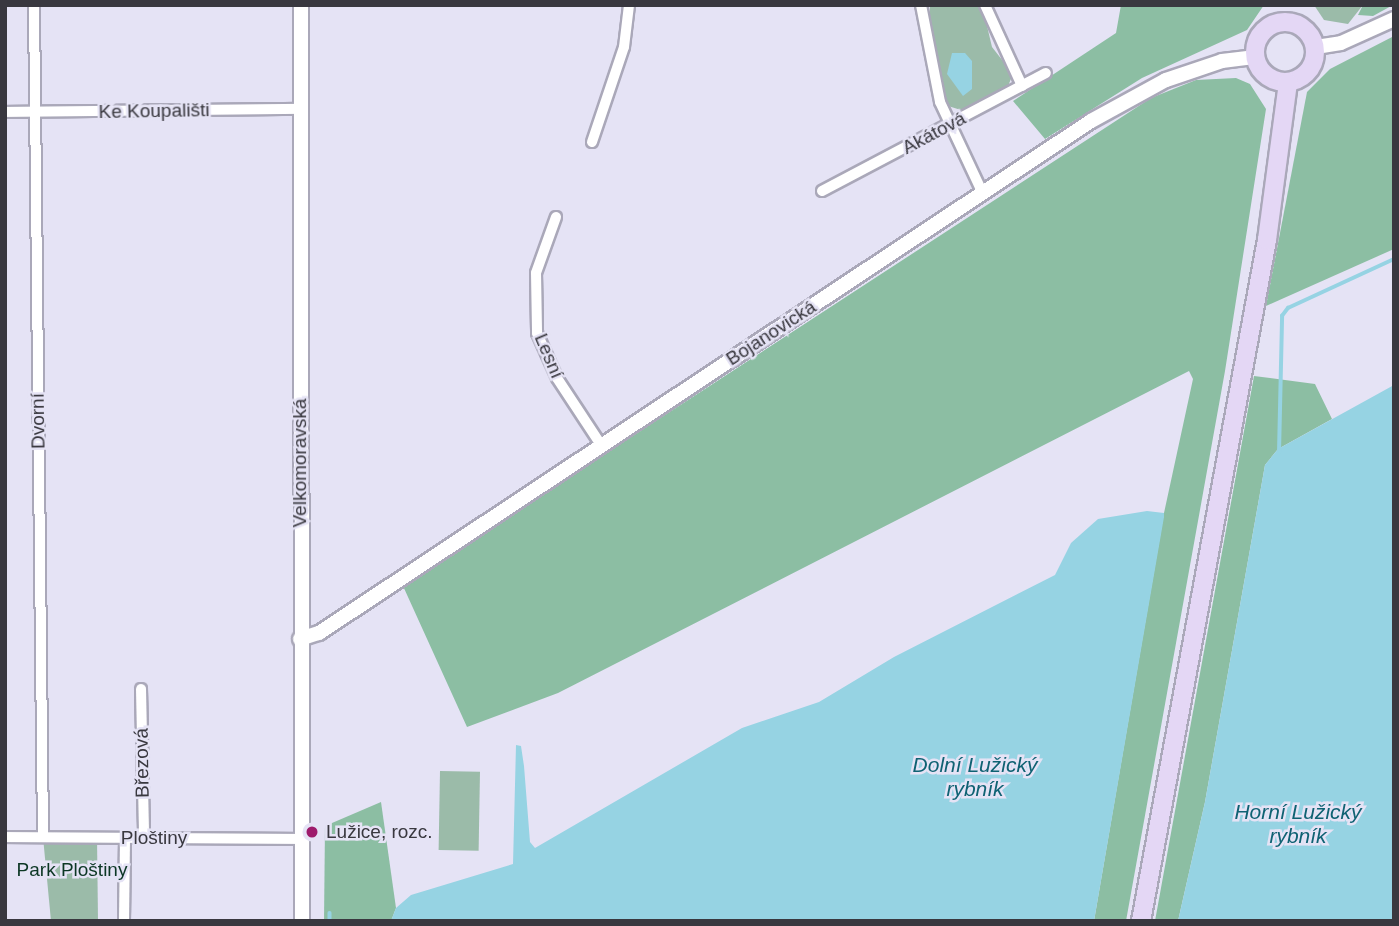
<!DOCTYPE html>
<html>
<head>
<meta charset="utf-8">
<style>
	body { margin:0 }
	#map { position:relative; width:1399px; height:926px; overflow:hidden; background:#e5e3f5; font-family:Arial,sans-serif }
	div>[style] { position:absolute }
	.green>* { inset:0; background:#9bbba9; transform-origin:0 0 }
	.forest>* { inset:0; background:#8cbea3 }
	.water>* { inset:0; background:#96d3e3 }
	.stream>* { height:3.5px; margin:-1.75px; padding:0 1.75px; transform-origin:1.75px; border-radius:1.75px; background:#96d3e3 }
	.roads { filter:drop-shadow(2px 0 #aaa8b9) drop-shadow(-2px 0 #aaa8b9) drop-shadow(0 2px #aaa8b9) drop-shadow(0 -2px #aaa8b9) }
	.minor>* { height:10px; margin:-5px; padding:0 5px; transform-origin:5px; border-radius:5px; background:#fff }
	.tertiary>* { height:14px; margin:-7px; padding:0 7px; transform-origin:7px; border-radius:7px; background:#fff }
	.primary>* { height:18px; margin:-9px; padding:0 9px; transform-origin:9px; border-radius:9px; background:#e4d7f5 }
	.primary>.ring { margin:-9px; padding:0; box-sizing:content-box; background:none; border:18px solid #e4d7f5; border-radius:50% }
	.dots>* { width:19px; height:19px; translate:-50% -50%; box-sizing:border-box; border:4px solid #e5e3f5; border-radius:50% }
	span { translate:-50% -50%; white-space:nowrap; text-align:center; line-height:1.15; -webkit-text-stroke:5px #e5e3f5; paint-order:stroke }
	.street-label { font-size:19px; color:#39383f }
	.poi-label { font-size:19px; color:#39383f }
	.left { translate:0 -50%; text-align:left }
	.park-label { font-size:19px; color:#0c3724 }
	.water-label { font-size:21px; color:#0f6273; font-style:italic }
	.frame { position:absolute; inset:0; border:7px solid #39383f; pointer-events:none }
</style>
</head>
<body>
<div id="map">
	<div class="green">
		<i style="clip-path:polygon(930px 5px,982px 5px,992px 47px,1013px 74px,1008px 86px,964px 111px,945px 105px,929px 25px)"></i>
		<i style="clip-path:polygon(1314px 5px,1363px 5px,1348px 24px,1324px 20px)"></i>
		<i style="left:440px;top:771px;width:40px;height:79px;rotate:1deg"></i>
		<i style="clip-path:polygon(43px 837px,97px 837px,98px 921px,51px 921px)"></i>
	</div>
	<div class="forest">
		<i style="clip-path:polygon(1121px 5px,1264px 5px,1247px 30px,1142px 78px,1045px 139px,1013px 101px,1116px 33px)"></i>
		<i style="clip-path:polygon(1363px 5px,1393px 5px,1373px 16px,1358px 15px)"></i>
		<i style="clip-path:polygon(1394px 36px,1394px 249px,1266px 306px,1307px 92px,1330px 69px)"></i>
		<i style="clip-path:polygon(1236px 78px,1250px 84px,1266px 109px,1225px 371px,1126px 921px,1094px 921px,1164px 513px,1193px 379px,1189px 371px,558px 693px,467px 727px,403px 586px,1151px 98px,1196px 80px)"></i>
		<i style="clip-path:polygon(1254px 376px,1315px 384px,1332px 419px,1278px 449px,1265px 465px,1205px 802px,1178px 921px,1155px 921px)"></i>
		<i style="clip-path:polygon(381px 802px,396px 908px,391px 921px,324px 921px,325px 826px)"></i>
	</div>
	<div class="water">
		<i style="clip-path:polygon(952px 53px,965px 53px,972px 61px,972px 89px,963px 96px,947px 74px)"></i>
		<i style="clip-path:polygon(1394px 385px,1394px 921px,1178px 921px,1205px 802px,1265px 465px,1278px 449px)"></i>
		<i style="clip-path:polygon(1147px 511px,1164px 513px,1164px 517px,1094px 921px,391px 921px,396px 908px,411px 895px,513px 864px,516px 745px,521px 746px,524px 766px,530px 842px,535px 848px,742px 728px,819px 702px,894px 657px,1055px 575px,1071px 543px,1098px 519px)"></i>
	</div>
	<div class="stream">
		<i style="left:1279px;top:453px;width:137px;rotate:-88.7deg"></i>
		<i style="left:1282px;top:316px;width:10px;rotate:-53deg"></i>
		<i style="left:1288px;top:308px;width:117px;rotate:-24.8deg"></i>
		<i style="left:330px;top:913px;width:8px;rotate:90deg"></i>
	</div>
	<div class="roads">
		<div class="minor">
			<i style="left:34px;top:5px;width:832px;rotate:89.38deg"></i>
			<i style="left:921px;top:5px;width:99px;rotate:78.9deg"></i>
			<i style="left:940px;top:102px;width:102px;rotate:64.9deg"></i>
			<i style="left:985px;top:5px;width:89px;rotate:65.4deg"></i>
			<i style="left:5px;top:112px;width:297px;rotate:-0.6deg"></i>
			<i style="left:592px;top:142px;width:100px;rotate:-71.4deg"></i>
			<i style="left:624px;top:47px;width:42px;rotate:-83.2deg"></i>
			<i style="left:822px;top:191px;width:253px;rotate:-27.8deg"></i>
			<i style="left:556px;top:217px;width:59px;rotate:109.7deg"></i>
			<i style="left:536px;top:273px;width:60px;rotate:89deg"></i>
			<i style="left:537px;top:333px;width:49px;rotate:66deg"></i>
			<i style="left:557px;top:378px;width:80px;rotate:56.7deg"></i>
			<i style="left:141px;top:689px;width:149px;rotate:88.8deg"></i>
			<i style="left:5px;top:837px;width:297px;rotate:0.4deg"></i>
			<i style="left:124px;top:921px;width:84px;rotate:-89.3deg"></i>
		</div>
		<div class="tertiary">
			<i style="left:301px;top:5px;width:916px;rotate:89.94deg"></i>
			<i style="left:1316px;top:47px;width:25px;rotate:-9deg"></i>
			<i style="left:1341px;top:43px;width:58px;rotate:-24.4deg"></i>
			<i style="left:300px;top:639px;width:20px;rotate:-18deg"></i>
			<i style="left:319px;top:633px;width:926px;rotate:-33.55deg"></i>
			<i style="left:1091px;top:121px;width:85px;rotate:-28.7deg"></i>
			<i style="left:1166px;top:80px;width:59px;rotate:-18.7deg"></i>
			<i style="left:1222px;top:61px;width:34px;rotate:-7deg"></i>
		</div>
		<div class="primary">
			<i class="ring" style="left:1255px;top:22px;width:42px;height:42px"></i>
			<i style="left:1141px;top:921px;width:693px;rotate:-79.52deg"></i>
			<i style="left:1267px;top:240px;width:159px;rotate:-82.4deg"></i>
		</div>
	</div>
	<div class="dots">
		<i style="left:312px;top:832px;background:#9e1b6c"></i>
	</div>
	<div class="street-label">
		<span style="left:154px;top:111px;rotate:-1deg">Ke Koupališti</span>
		<span style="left:934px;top:133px;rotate:-28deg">Akátová</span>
		<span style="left:771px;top:333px;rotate:-33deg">Bojanovická</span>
		<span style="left:549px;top:356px;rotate:67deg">Lesní</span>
		<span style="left:38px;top:421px;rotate:-91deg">Dvorní</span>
		<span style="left:300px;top:463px;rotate:-90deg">Velkomoravská</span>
		<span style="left:142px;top:763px;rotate:-91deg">Březová</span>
		<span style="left:154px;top:838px">Ploštiny</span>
	</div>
	<div class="poi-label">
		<span class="left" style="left:326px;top:832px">Lužice, rozc.</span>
	</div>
	<div class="park-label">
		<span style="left:72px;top:870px">Park Ploštiny</span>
	</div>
	<div class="water-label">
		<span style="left:975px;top:777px">Dolní Lužický<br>rybník</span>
		<span style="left:1298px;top:824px">Horní Lužický<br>rybník</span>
	</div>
	<div class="frame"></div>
</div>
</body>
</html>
